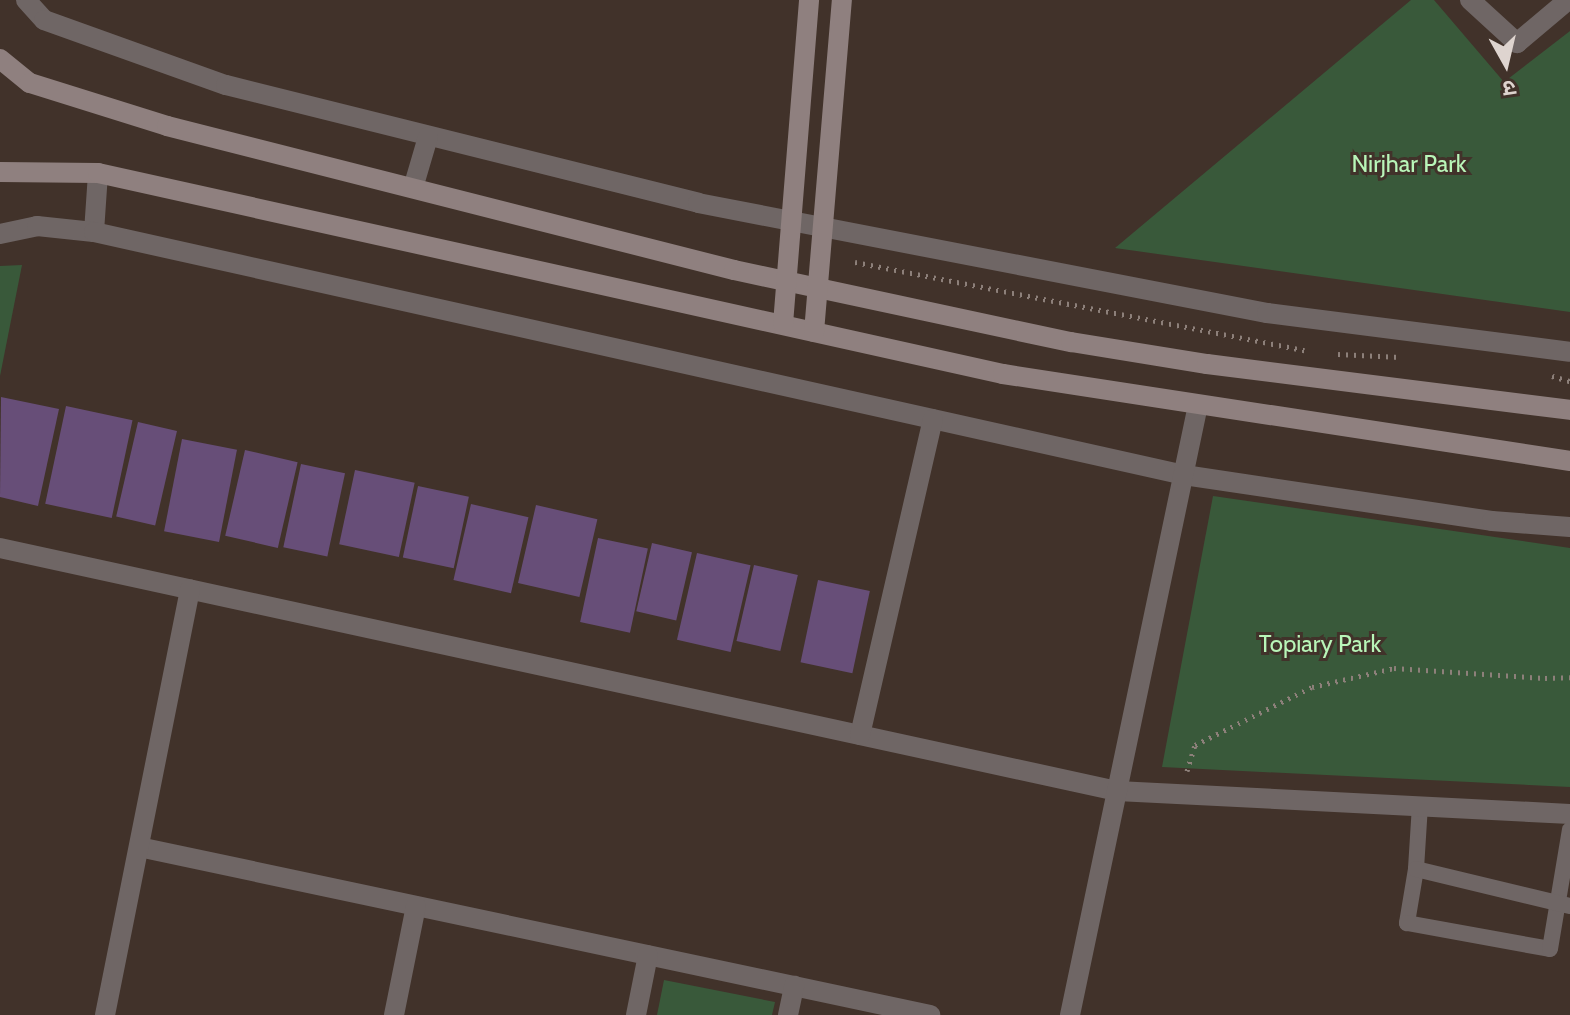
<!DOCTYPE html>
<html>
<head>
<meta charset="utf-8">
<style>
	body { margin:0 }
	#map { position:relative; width:1570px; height:1015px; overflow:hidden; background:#41322a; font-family:Cabin,"Noto Sans Devanagari",sans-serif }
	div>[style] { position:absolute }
	.green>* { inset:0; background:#39593a }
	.building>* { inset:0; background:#674e78; transform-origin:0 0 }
	.path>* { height:5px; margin-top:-2.5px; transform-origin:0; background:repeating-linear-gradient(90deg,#8d807a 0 2px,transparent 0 8px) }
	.lane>* { height:16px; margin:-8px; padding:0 8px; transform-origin:8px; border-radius:8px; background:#6f6665 }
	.street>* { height:20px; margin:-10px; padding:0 10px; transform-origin:10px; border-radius:10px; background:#6f6665 }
	.secondary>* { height:20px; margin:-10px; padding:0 10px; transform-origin:10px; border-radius:10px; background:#8f807f }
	span { translate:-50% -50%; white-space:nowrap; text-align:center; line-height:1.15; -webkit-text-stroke:6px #41322a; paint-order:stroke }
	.park-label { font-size:24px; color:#b8f5b8 }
	.north { position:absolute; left:1466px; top:24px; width:80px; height:80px; -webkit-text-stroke:6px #41322a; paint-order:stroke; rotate:172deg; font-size:22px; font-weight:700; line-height:32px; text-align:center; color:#ded4cf }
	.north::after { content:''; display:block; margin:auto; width:28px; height:36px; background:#ded4cf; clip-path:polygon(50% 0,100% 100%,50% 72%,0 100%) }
</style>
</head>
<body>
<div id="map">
	<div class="green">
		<i style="clip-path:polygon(1411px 0,1434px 0,1504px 82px,1570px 31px,1570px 312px,1115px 248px)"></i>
		<i style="clip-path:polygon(22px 265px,0 376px,0 266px)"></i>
		<i style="clip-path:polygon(1213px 496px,1570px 548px,1570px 787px,1162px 767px)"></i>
		<i style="clip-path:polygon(664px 980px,775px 1002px,772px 1015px,657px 1015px)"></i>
	</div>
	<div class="building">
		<i style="clip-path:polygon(1px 397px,59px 409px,38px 506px,0 497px)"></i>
		<i style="left:66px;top:406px;width:68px;height:100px;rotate:12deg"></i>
		<i style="left:138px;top:422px;width:40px;height:97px;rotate:13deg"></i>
		<i style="left:182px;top:439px;width:56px;height:94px;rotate:11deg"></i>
		<i style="left:245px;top:450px;width:54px;height:88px;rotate:13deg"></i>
		<i style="left:301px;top:464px;width:45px;height:85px;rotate:12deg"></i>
		<i style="left:355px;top:470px;width:61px;height:76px;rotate:12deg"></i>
		<i style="left:418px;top:486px;width:52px;height:73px;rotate:12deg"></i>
		<i style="left:471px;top:504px;width:59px;height:78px;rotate:13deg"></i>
		<i style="left:536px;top:505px;width:63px;height:80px;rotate:13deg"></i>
		<i style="left:598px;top:538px;width:51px;height:86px;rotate:12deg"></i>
		<i style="left:652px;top:543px;width:41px;height:70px;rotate:13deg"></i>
		<i style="left:697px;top:553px;width:55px;height:89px;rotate:13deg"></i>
		<i style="left:754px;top:565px;width:45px;height:78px;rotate:13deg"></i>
		<i style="left:818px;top:580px;width:53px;height:84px;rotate:12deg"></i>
	</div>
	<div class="path">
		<i style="left:855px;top:262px;width:458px;rotate:11.1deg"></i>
		<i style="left:1338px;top:354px;width:62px;rotate:2.8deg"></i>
		<i style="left:1552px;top:376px;width:19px;rotate:16deg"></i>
		<i style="left:1187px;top:771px;width:27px;rotate:-73deg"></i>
		<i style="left:1195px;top:745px;width:131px;rotate:-26.4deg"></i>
		<i style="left:1312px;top:687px;width:84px;rotate:-13deg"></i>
		<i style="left:1394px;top:668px;width:151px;rotate:3.8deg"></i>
		<i style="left:1545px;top:678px;width:25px;rotate:-2deg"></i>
	</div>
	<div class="lane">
		<i style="left:1420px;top:805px;width:64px;rotate:93.6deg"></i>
		<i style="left:1416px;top:869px;width:55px;rotate:99.5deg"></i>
		<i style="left:1407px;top:923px;width:145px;rotate:10.3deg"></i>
		<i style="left:1550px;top:949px;width:121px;rotate:-80.5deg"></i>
		<i style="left:1416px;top:869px;width:158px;rotate:13.5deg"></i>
	</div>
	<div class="street">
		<i style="left:26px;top:0;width:27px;rotate:48deg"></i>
		<i style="left:44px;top:20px;width:193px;rotate:19.7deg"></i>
		<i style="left:226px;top:85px;width:487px;rotate:14deg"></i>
		<i style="left:698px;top:203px;width:580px;rotate:10.94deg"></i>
		<i style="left:1267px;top:313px;width:305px;rotate:7.3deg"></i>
		<i style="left:1470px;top:0;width:64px;rotate:42.5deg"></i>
		<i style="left:1517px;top:43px;width:67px;rotate:-40.1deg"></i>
		<i style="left:413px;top:188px;width:53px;rotate:-73.6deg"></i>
		<i style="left:94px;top:232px;width:59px;rotate:-86.1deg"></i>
		<i style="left:0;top:234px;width:38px;rotate:-12deg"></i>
		<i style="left:37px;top:226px;width:57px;rotate:6deg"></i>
		<i style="left:94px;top:232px;width:1117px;rotate:12.57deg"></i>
		<i style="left:1184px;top:475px;width:311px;rotate:8.5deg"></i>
		<i style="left:1492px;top:521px;width:78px;rotate:4.4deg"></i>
		<i style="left:0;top:548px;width:1143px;rotate:12.27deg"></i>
		<i style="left:1117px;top:791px;width:454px;rotate:2.9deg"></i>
		<i style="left:860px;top:735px;width:324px;rotate:-77deg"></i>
		<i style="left:139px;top:847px;width:809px;rotate:11.99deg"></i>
		<i style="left:105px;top:1015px;width:434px;rotate:-78.7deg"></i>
		<i style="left:394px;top:1015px;width:111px;rotate:-78.6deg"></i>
		<i style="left:636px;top:1015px;width:61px;rotate:-78.7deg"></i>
		<i style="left:788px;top:1015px;width:30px;rotate:-78deg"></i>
		<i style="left:1070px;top:1015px;width:623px;rotate:-78.15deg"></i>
	</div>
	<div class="secondary">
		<i style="left:0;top:59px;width:38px;rotate:39deg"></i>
		<i style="left:30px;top:83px;width:144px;rotate:17.4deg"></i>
		<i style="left:167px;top:126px;width:585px;rotate:14.25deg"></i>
		<i style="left:734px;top:270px;width:345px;rotate:12.1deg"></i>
		<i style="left:1071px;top:342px;width:138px;rotate:9.2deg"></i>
		<i style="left:1207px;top:364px;width:366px;rotate:7.2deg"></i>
		<i style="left:0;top:172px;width:98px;rotate:0.6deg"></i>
		<i style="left:98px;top:173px;width:927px;rotate:12.52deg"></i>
		<i style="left:1003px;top:374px;width:574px;rotate:8.72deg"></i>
		<i style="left:783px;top:324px;width:325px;rotate:-85.4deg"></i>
		<i style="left:814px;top:332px;width:333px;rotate:-85.2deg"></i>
	</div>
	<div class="park-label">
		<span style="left:1409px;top:164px">Nirjhar Park</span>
		<span style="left:1320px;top:644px">Topiary Park</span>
	</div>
	<div class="north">उ</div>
</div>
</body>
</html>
